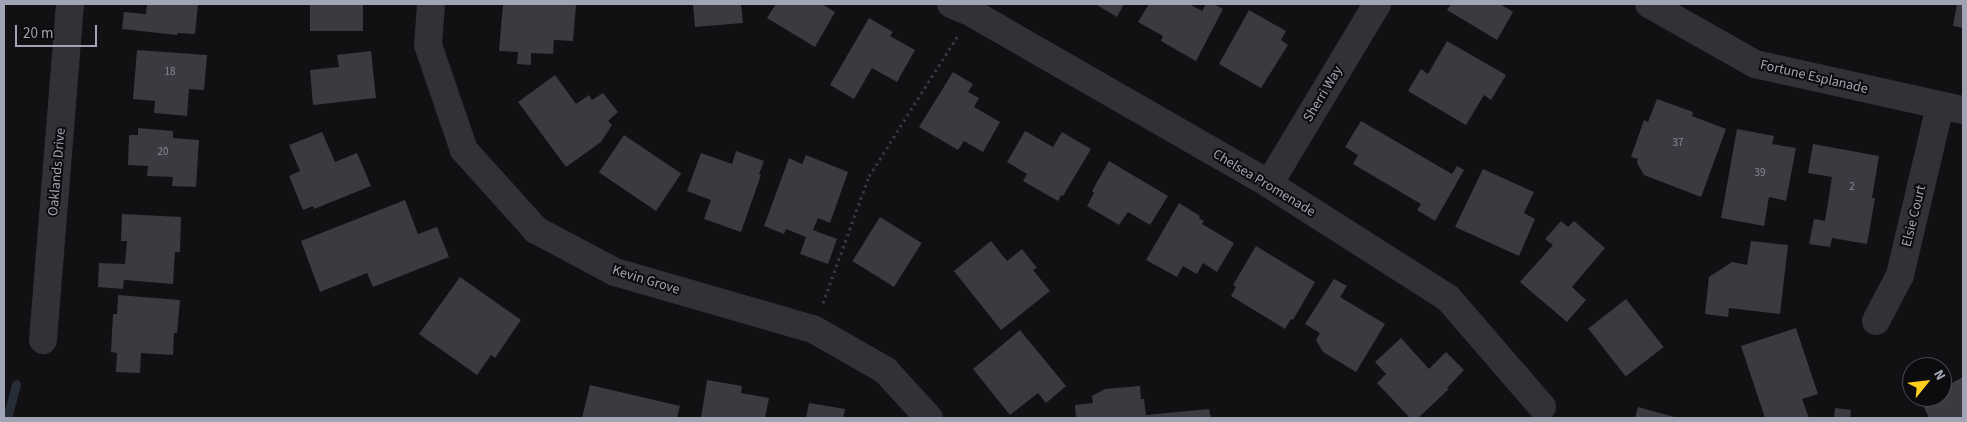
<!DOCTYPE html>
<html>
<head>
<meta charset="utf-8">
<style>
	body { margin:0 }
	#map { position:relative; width:1967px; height:422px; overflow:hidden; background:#111012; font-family:"Source Sans 3",sans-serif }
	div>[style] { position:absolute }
	.stream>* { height:9px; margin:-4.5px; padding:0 4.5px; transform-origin:4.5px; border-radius:4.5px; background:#262d36 }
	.building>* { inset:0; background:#3a3a40; transform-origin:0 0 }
	.path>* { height:3px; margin-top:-1.5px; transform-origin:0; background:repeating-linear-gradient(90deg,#37383e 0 2.5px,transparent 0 6.5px) }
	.minor>* { height:28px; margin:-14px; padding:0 14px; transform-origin:14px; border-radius:14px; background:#313137 }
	span { translate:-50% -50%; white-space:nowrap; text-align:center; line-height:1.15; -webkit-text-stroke:4px #0c0b0d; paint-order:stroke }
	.number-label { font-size:11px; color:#878a97 }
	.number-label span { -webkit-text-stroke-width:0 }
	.street-label { font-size:14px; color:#a1a4b4 }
	.frame { position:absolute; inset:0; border:5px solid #a1a4b4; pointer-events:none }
	.north { position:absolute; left:1902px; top:357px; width:50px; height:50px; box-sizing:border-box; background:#0c0b0d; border:1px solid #484850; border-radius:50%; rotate:61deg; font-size:14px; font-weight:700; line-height:20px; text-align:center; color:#a1a4b4 }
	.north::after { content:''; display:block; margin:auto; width:18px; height:22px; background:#fbcf20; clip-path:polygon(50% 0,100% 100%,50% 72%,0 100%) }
	.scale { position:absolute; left:15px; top:25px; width:82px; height:22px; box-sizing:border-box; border:2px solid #a1a4b4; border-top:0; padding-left:6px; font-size:15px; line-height:18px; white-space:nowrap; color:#a1a4b4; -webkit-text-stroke:4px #0c0b0d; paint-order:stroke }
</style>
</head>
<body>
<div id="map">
	<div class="stream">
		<i style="left:7px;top:418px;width:35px;rotate:-75deg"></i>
	</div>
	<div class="building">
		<i style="clip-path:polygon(147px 4px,198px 4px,195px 34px,178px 33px,177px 35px,122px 29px,124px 12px,146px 14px)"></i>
		<i style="left:310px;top:4px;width:53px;height:27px"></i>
		<i style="clip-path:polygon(503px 4px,576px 5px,573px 41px,554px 40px,553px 54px,531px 53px,531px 65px,517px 64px,518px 52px,499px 51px)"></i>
		<i style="clip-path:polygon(693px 4px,741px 4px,743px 23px,695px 27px)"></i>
		<i style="clip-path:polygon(776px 4px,822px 4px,835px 12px,815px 47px,767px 18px)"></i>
		<i style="clip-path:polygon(1095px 4px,1124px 4px,1117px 17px)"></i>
		<i style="clip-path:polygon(1149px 4px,1189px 4px,1202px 11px,1206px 4px,1214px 4px,1223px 9px,1196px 61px,1161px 41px,1163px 36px,1138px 22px)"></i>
		<i style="clip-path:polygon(1451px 4px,1500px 4px,1513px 12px,1497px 40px,1447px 10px)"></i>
		<i style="clip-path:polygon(1957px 4px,1963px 4px,1963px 28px,1953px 26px)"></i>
		<i style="clip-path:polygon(1249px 10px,1286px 31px,1281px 40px,1288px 45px,1261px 88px,1219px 64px)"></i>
		<i style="clip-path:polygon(869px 18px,893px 32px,890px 36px,915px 50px,897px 82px,872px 68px,854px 99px,830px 85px)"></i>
		<i style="clip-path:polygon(1447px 41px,1506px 75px,1491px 100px,1484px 95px,1466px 125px,1408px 91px,1421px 69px,1428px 74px)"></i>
		<i style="clip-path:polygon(137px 50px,207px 55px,204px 90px,189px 89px,187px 116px,154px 113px,155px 101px,133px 99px)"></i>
		<i style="clip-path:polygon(371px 51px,376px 98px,313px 105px,310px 70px,339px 67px,337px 55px)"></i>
		<i style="clip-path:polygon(953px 72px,973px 84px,968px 92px,979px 98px,974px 107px,1000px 122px,983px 152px,964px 141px,958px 150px,919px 127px)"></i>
		<i style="clip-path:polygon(555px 75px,576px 104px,589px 95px,592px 100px,603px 93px,618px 112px,608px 121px,612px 125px,601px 142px,566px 167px,518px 102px)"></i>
		<i style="clip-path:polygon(1657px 99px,1693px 112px,1692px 116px,1726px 129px,1701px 197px,1644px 175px,1637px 163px,1638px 159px,1631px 157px,1644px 120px,1648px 122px)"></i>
		<i style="clip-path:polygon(1361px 121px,1452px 174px,1457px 166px,1464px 170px,1435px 221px,1417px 210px,1421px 204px,1353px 164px,1358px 155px,1345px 147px)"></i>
		<i style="clip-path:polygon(138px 128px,173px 131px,173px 138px,199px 140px,196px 187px,172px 186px,173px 177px,147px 176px,148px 166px,128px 165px,129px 135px,138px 135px)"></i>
		<i style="clip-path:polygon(1737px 129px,1774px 136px,1772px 144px,1796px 148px,1786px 201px,1769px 197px,1764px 226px,1721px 218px)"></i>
		<i style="clip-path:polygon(1025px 131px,1053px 147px,1062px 132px,1091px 149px,1063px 196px,1061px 195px,1058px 201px,1023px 181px,1027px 174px,1007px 162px)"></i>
		<i style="clip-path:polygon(322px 132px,335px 162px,357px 153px,371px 186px,314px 209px,313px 206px,303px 210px,289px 176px,300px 171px,289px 145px)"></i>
		<i style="left:624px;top:135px;width:69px;height:45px;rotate:34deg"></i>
		<i style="clip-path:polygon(1813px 144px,1879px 156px,1872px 198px,1875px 198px,1867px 244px,1832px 238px,1830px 247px,1809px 244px,1814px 219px,1825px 221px,1832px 177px,1808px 173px)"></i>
		<i style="clip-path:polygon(736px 151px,764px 161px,759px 174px,761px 175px,741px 232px,704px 219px,711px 200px,687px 191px,701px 153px,732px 164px)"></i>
		<i style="clip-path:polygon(806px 155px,848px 172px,830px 223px,818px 218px,813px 230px,837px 239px,828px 264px,800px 254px,806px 237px,786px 229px,784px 234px,764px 226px,789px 158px,802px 164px)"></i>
		<i style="clip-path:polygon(1109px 161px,1168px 196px,1150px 225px,1128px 212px,1119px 225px,1087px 206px,1094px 193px,1092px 191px)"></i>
		<i style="clip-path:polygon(1483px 169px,1534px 192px,1524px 213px,1535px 219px,1519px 256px,1455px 227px)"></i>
		<i style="clip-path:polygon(405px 200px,418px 234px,437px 227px,449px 257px,373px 287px,367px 273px,320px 292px,301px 241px)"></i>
		<i style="clip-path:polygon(1179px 203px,1200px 216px,1199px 218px,1204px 221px,1202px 224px,1234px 243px,1217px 272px,1203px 263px,1197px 274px,1183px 266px,1177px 277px,1146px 260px)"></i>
		<i style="clip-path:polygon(122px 214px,181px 217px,180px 252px,175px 252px,173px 284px,124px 280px,123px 289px,98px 287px,99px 263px,125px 264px,127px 241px,121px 241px)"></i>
		<i style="left:880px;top:217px;width:49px;height:52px;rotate:32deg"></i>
		<i style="clip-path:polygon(1561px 221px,1568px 227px,1574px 221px,1605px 248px,1572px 287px,1586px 300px,1567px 322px,1520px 282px,1553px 245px,1545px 239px)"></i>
		<i style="clip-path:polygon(991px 241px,1007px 261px,1022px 249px,1037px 268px,1033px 270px,1050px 291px,1001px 330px,954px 271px)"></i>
		<i style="clip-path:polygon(1751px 241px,1788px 245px,1780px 314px,1729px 308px,1728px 317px,1705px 314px,1709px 277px,1732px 262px,1747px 265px)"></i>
		<i style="clip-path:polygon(1256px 246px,1315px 282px,1293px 320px,1291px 319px,1285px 329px,1231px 296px,1236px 287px,1233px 285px)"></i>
		<i style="clip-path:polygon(460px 277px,521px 320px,495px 358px,491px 355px,477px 375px,419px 334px)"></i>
		<i style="clip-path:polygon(1334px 279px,1347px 286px,1340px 297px,1385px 324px,1356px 372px,1323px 352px,1316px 340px,1320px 333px,1305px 324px)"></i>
		<i style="clip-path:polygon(118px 295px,180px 300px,177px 333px,174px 333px,173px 355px,141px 353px,140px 373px,116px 372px,117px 353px,111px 352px,113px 314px,117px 314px)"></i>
		<i style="left:1626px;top:299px;width:61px;height:48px;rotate:52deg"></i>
		<i style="clip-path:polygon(1796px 328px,1818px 394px,1802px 399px,1809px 418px,1765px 418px,1741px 346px)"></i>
		<i style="clip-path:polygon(1020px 330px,1066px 386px,1046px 403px,1038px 393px,1010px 415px,973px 369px)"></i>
		<i style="clip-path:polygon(1401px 338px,1429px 369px,1446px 352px,1464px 370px,1447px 388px,1449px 389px,1418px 418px,1410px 418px,1377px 383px,1386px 374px,1375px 362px)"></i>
		<i style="clip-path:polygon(1963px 377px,1963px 418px,1929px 418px,1919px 397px,1942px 397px,1942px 388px)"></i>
		<i style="clip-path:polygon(707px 380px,742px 386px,741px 393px,769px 398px,765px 418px,701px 418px)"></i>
		<i style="clip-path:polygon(590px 385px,680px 406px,677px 418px,582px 418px)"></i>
		<i style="clip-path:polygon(1140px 386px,1141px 399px,1144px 399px,1146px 415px,1209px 409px,1211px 418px,1076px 418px,1075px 405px,1093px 403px,1092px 396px,1105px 389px)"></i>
		<i style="clip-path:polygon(809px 403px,845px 409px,843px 418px,806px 418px)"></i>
		<i style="clip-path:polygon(1638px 407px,1678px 418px,1635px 418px)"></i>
		<i style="clip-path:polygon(1835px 408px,1851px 410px,1850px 418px,1834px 418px)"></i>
	</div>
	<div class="path">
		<i style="left:823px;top:303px;width:135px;rotate:-70.1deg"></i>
		<i style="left:869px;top:176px;width:167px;rotate:-57.7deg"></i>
	</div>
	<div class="minor">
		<i style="left:431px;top:4px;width:41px;rotate:94.2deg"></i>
		<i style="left:428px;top:45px;width:111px;rotate:71.1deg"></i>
		<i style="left:464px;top:150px;width:108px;rotate:48deg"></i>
		<i style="left:536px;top:230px;width:89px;rotate:28deg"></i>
		<i style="left:615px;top:272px;width:206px;rotate:16.1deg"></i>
		<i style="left:813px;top:329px;width:83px;rotate:29.7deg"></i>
		<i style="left:885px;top:370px;width:65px;rotate:47.5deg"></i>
		<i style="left:951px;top:4px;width:23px;rotate:23deg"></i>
		<i style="left:972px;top:13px;width:343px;rotate:29.9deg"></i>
		<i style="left:1269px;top:184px;width:212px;rotate:32.5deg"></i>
		<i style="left:1448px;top:298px;width:144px;rotate:49.2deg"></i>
		<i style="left:1649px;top:4px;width:122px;rotate:29.5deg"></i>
		<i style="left:1755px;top:64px;width:213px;rotate:12.5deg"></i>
		<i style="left:1269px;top:184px;width:210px;rotate:-59deg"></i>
		<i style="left:1876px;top:321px;width:52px;rotate:-62.4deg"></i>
		<i style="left:1900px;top:275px;width:174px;rotate:-76.7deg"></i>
		<i style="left:43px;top:340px;width:337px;rotate:-85.4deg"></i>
	</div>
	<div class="number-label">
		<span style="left:170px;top:72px">18</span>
		<span style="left:1678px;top:143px">37</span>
		<span style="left:163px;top:152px">20</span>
		<span style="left:1760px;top:173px">39</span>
		<span style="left:1852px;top:187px">2</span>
	</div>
	<div class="street-label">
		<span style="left:1814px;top:77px;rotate:13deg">Fortune Esplanade</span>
		<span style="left:1323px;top:94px;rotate:-59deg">Sherri Way</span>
		<span style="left:57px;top:172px;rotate:-85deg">Oaklands Drive</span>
		<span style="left:1264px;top:183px;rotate:31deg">Chelsea Promenade</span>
		<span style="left:1914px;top:216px;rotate:-76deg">Elsie Court</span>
		<span style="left:646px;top:280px;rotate:17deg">Kevin Grove</span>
	</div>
	<div class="frame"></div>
	<div class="north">N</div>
	<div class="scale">20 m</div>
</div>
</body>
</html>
